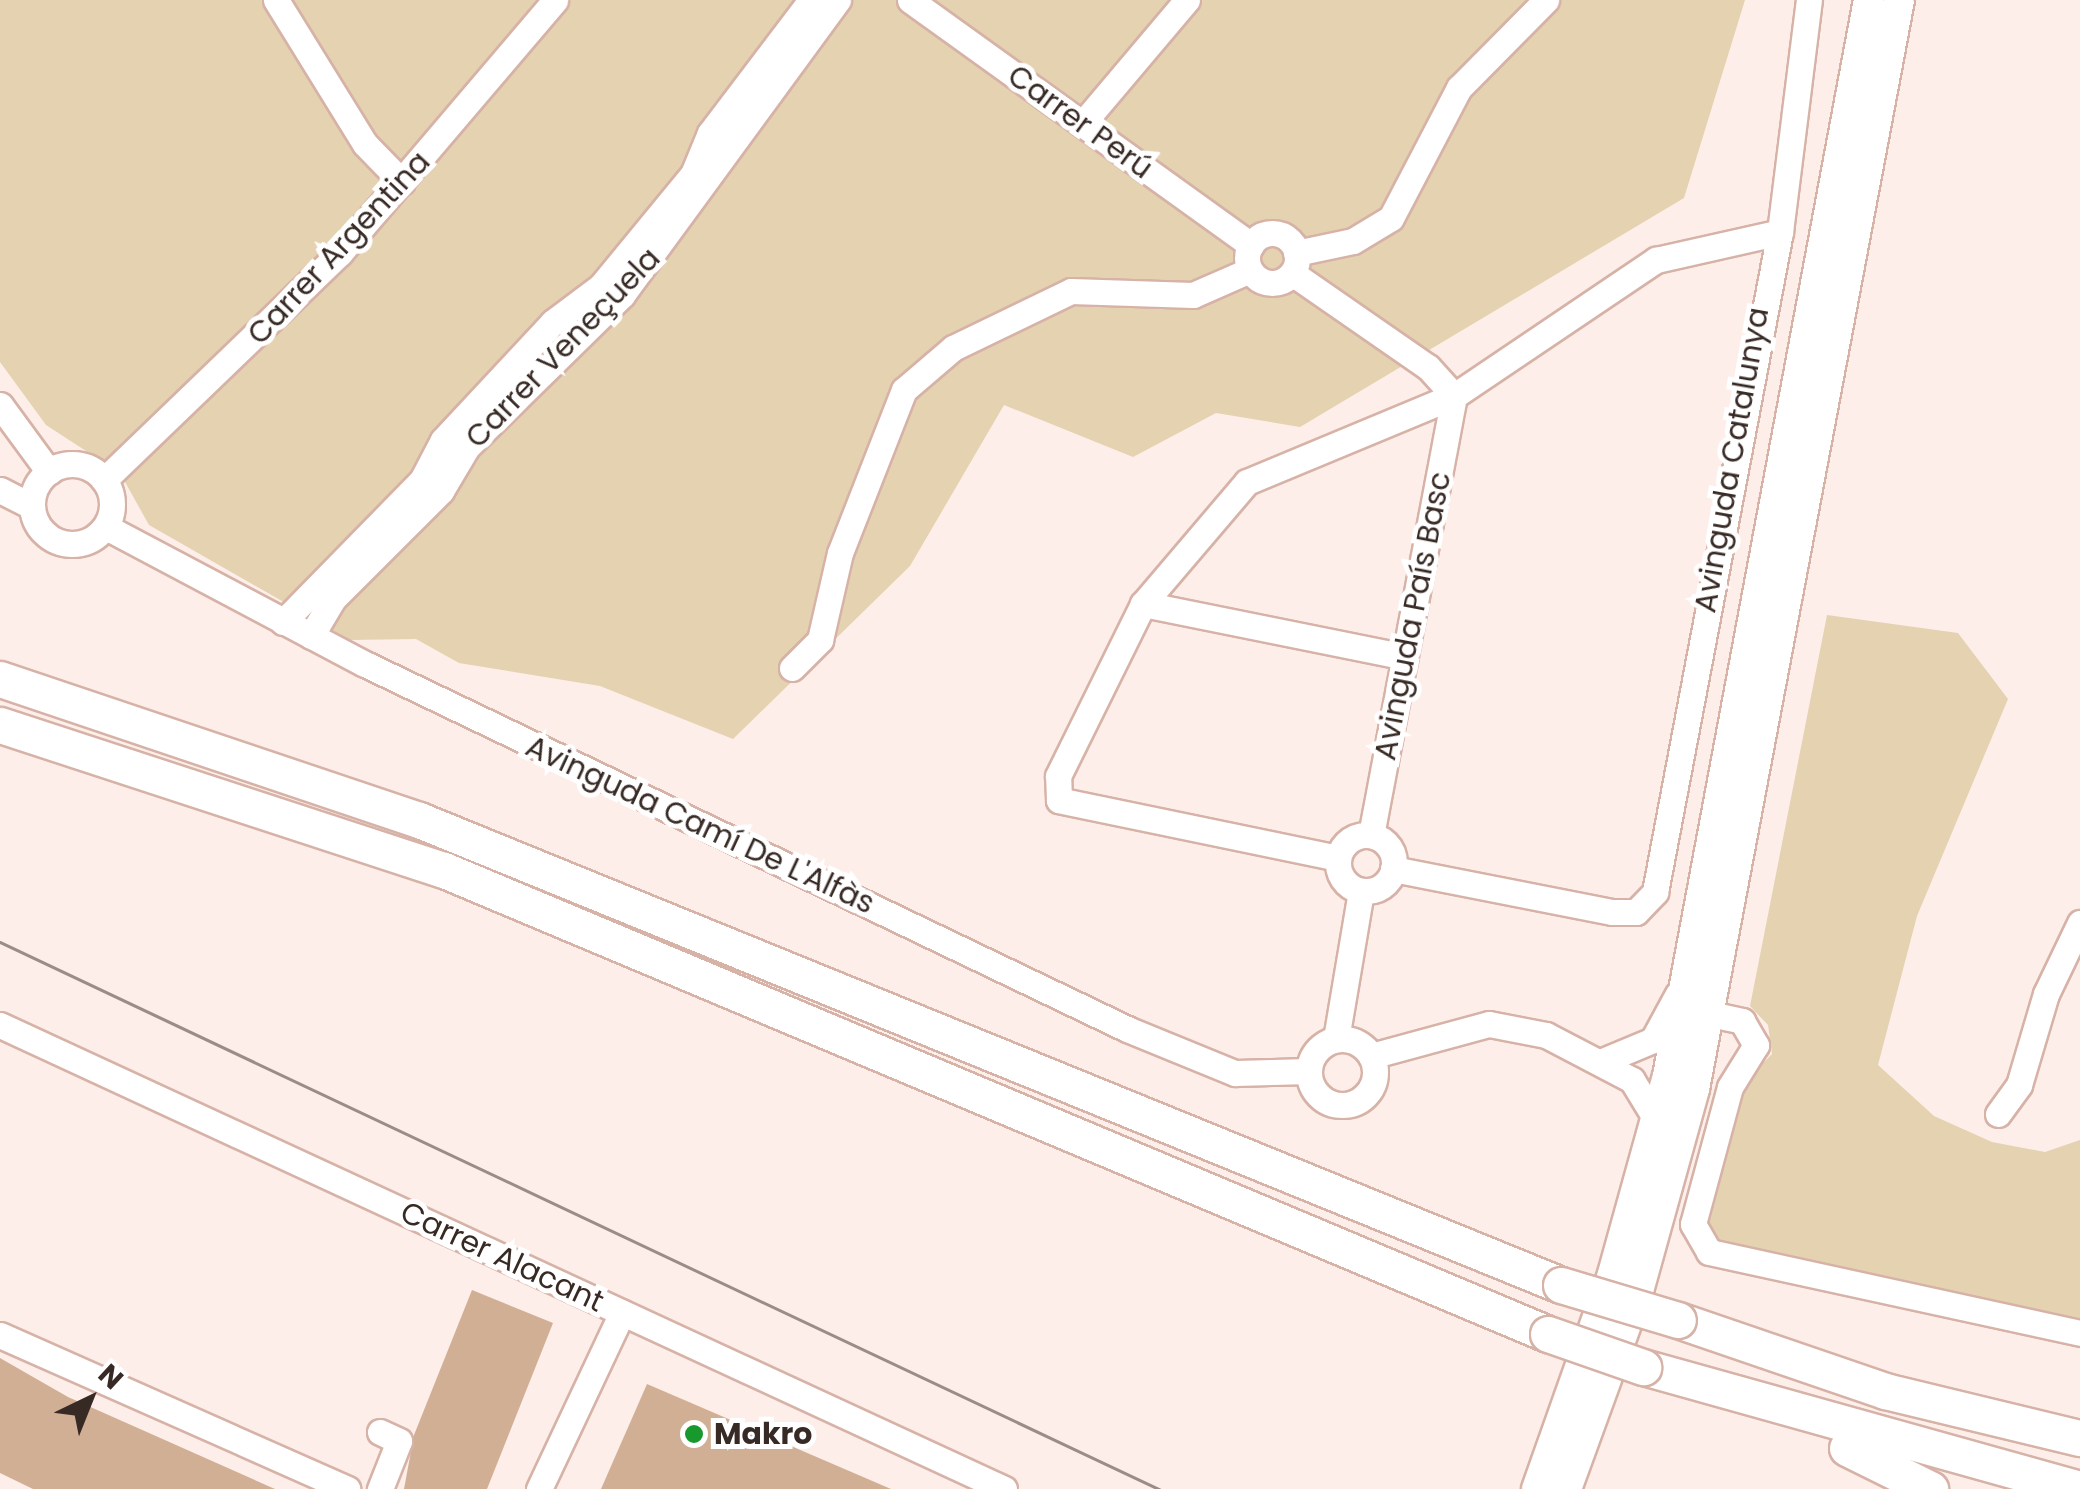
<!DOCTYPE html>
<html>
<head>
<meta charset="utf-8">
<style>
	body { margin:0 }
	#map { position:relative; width:2080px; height:1489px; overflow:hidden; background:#fdeee9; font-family:Poppins,sans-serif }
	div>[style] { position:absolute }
	.green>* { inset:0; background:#e5d2b1 }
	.building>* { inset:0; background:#d1af95 }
	.roads { filter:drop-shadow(2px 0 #d6b2a7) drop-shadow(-2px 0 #d6b2a7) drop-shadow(0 2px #d6b2a7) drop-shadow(0 -2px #d6b2a7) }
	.minor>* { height:25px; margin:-12.5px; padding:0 12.5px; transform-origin:12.5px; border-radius:12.5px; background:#fff }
	.minor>.ring { margin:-12.5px; padding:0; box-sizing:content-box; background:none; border:25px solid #fff; border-radius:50% }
	.major>* { height:30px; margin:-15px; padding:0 15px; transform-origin:15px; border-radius:15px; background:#fff }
	.highway>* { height:35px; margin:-17.5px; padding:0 17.5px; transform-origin:17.5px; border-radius:17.5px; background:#fff }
	.tram>* { height:2.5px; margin:-1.25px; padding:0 1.25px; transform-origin:1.25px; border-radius:1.25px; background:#9a8c87 }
	.bridges { filter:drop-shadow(2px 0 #d6b2a7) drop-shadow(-2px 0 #d6b2a7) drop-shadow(0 2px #d6b2a7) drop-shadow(0 -2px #d6b2a7) }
	.highway-bridge>* { height:35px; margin:-17.5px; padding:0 17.5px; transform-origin:17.5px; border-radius:17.5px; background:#fff }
	.dots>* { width:28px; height:28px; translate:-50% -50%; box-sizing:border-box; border:5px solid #fff; border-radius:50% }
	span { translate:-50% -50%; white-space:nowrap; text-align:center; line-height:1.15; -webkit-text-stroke:10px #fff; paint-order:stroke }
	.street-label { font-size:30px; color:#372a25 }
	.poi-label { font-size:30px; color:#372a25; font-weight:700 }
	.left { translate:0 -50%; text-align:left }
	.north { position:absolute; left:40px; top:1349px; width:100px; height:100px; -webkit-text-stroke:8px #fff; paint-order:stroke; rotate:43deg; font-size:28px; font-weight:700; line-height:40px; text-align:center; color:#372a25 }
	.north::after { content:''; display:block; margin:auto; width:35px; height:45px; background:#372a25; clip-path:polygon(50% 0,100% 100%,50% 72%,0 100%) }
</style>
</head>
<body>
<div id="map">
	<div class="green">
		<i style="clip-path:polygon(0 0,1745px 0,1684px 198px,1300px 427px,1216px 413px,1133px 457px,1004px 405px,910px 566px,733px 739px,600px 686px,459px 663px,416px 639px,350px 640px,149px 525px,120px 473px,46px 425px,0 362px)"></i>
		<i style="clip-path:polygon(1827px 615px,1958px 633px,2008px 699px,1917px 916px,1878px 1065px,1934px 1116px,1992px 1142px,2045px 1152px,2080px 1140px,2080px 1324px,1727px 1253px,1702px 1224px,1744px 1082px,1772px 1054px,1768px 1025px,1750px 1006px)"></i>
	</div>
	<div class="building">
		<i style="clip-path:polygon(472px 1290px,553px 1323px,487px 1489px,404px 1489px,414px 1435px)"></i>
		<i style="clip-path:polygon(0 1358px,68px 1397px,275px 1489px,33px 1489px,0 1473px)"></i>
		<i style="clip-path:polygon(647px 1384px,891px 1489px,601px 1489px)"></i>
	</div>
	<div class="roads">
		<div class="minor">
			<i style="left:276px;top:0;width:169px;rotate:58.3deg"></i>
			<i style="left:365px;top:144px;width:53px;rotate:45.8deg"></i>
			<i style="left:910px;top:0;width:420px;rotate:35.7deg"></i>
			<i style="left:1083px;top:123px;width:161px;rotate:-49.8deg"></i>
			<i class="ring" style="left:1247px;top:233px;width:25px;height:25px"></i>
			<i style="left:1296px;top:253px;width:58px;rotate:-11.9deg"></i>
			<i style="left:1353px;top:241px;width:44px;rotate:-31.2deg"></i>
			<i style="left:1391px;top:218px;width:147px;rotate:-62.4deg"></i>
			<i style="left:1459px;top:88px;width:124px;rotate:-45.3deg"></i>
			<i style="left:1292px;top:273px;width:165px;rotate:34.7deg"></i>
			<i style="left:1428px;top:367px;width:39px;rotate:48deg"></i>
			<i style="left:1454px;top:396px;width:447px;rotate:100.7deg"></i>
			<i style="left:0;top:405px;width:83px;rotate:53.8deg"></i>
			<i class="ring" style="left:32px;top:464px;width:55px;height:55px"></i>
			<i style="left:104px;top:480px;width:327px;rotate:-43.9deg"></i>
			<i style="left:340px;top:253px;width:332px;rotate:-49.6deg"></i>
			<i style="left:0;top:490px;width:36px;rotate:27deg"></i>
			<i style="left:106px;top:527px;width:293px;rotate:27.9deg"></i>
			<i style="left:365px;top:664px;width:845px;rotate:25.59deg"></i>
			<i style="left:1127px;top:1029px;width:117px;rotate:22.2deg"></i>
			<i style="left:1235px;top:1073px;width:74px;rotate:-1.5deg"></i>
			<i style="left:1143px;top:604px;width:267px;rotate:11.4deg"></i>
			<i style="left:283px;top:622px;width:199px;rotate:-45.6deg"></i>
			<i style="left:422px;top:480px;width:45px;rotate:-62.3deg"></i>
			<i style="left:443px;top:440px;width:161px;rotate:-47deg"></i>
			<i style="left:553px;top:322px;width:60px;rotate:-36.9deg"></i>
			<i style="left:601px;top:286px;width:145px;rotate:-50.6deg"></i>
			<i style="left:693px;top:174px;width:44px;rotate:-67.5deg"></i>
			<i style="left:710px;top:133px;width:167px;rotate:-52.8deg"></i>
			<i style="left:311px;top:636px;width:43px;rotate:-59.3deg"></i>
			<i style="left:333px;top:599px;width:153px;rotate:-45deg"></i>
			<i style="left:441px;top:491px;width:51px;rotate:-59.4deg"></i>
			<i style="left:467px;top:447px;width:217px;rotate:-44.4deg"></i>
			<i style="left:622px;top:295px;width:366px;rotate:-53.8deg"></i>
			<i style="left:792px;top:668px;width:40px;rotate:-45deg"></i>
			<i style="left:820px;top:640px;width:89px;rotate:-77.1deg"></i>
			<i style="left:840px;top:553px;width:175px;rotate:-68.6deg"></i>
			<i style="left:904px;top:390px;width:65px;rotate:-40.6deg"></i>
			<i style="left:953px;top:348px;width:131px;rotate:-25.8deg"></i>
			<i style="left:1071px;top:291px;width:122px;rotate:1.9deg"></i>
			<i style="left:1193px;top:295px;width:62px;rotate:-23.7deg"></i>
			<i class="ring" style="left:1338px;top:835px;width:31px;height:31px"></i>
			<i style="left:1338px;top:858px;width:285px;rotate:-168.3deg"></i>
			<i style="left:1059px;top:800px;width:24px;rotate:-92deg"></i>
			<i style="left:1058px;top:776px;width:192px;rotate:-63.7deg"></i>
			<i style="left:1143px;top:604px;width:160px;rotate:-49.6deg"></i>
			<i style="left:1247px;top:482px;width:224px;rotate:-22.6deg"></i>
			<i style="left:1454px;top:396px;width:244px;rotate:-34deg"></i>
			<i style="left:1656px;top:260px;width:127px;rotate:-12.7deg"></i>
			<i style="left:1393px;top:869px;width:223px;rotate:11.1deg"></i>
			<i style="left:1612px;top:912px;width:24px"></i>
			<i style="left:1636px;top:912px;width:28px;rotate:-46deg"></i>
			<i style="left:1655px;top:892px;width:672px;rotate:-79.28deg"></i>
			<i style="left:1780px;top:232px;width:234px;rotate:-82.9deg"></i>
			<i style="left:1710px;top:1014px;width:33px;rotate:12deg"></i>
			<i style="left:1742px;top:1021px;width:28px;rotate:60deg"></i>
			<i style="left:1756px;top:1045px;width:49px;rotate:121.8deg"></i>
			<i style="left:1730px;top:1087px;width:142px;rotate:105.1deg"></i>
			<i style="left:1693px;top:1224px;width:32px;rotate:60deg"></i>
			<i style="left:1709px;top:1252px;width:380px;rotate:12.3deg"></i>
			<i style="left:0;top:1025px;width:1106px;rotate:24.8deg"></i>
			<i style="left:1336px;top:1039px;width:150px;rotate:-80.4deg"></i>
			<i class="ring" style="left:1309px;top:1039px;width:41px;height:41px"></i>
			<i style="left:1371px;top:1056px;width:122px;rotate:-15.2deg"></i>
			<i style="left:1489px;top:1024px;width:58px;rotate:10.9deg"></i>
			<i style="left:1546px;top:1035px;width:97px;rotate:27.6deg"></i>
			<i style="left:1632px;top:1080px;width:48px;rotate:58.6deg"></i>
			<i style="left:1605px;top:1060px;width:52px;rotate:-22.6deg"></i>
			<i style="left:1653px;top:1040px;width:52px;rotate:-61.5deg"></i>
			<i style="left:1998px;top:1114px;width:36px;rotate:-54deg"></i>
			<i style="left:2019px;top:1085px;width:95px;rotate:-73.5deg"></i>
			<i style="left:2046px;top:994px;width:79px;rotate:-64.4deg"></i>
			<i style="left:0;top:1335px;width:380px;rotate:23.9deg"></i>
			<i style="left:380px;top:1432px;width:21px;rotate:25deg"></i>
			<i style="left:399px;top:1441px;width:52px;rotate:111.6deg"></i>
			<i style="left:539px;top:1489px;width:195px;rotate:-64.8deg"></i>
		</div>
		<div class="major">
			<i style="left:1537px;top:1489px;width:228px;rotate:-70.5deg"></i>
			<i style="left:1613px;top:1274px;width:205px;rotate:-74.5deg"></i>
			<i style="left:1668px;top:1076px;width:1095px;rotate:-79.42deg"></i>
			<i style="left:1566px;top:1489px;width:211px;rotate:-70deg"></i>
			<i style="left:1638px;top:1291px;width:210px;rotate:-74.5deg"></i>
			<i style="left:1694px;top:1089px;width:1108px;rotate:-79.34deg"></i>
		</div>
		<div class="highway">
			<i style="left:0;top:679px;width:442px;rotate:18.6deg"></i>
			<i style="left:419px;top:820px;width:1233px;rotate:22.16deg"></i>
			<i style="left:0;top:725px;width:467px;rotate:18.1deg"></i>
			<i style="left:444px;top:870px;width:1198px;rotate:22.8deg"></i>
			<i style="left:1678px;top:1320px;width:219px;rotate:18.9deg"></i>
			<i style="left:1885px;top:1391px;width:201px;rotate:13.6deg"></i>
			<i style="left:1643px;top:1367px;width:453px;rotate:15.6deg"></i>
			<i style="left:1847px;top:1448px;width:93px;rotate:26.3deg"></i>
		</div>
	</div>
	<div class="tram">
		<i style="left:0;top:942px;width:1282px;rotate:25.27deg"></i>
	</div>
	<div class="bridges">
		<div class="highway-bridge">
			<i style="left:1561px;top:1285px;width:122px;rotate:16.7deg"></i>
			<i style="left:1548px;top:1334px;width:101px;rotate:19.2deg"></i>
		</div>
	</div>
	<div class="dots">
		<i style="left:694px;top:1434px;background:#18992e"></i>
	</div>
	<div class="street-label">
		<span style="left:1080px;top:122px;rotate:36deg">Carrer Perú</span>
		<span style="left:339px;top:248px;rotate:-47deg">Carrer Argentina</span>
		<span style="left:563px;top:348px;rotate:-46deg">Carrer Veneçuela</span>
		<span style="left:1732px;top:460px;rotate:-80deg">Avinguda Catalunya</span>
		<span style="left:1413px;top:616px;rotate:-79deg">Avinguda País Basc</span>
		<span style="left:700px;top:825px;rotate:25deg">Avinguda Camí De L'Alfàs</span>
		<span style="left:502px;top:1257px;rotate:25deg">Carrer Alacant</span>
	</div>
	<div class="poi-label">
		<span class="left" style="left:714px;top:1434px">Makro</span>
	</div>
	<div class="north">N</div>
</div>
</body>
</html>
